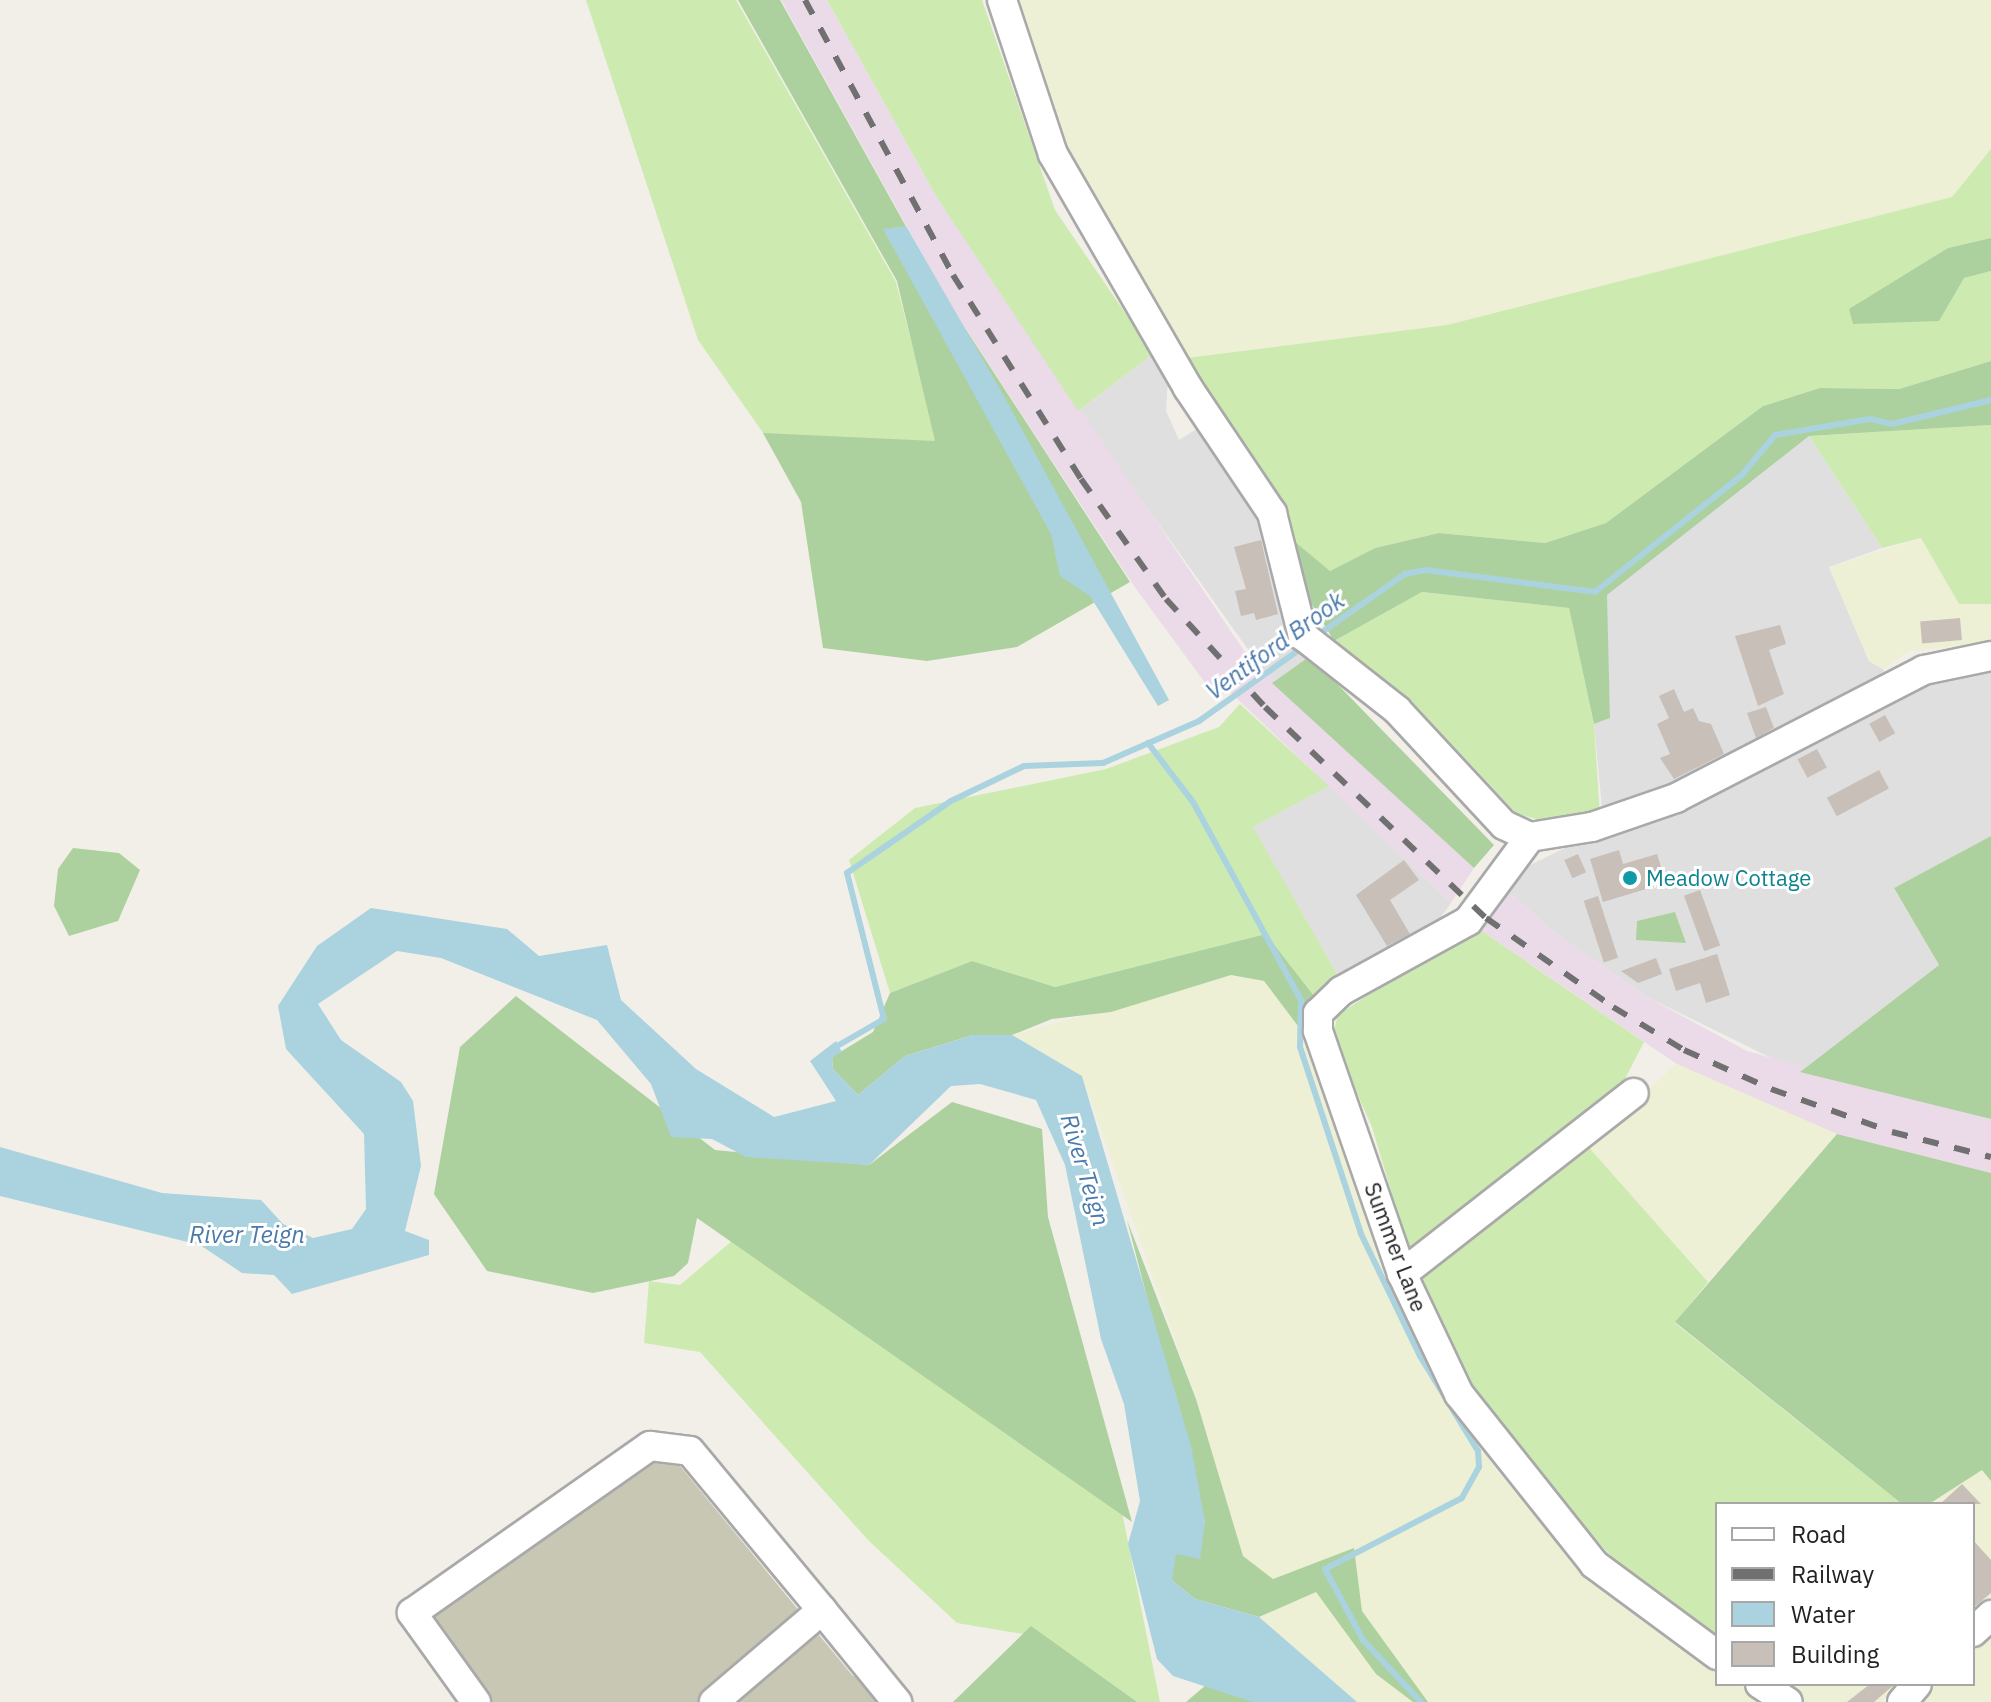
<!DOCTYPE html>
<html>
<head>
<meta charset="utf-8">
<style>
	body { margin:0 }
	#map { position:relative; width:1991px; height:1702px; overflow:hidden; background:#f2efe9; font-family:"IBM Plex Sans",sans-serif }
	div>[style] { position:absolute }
	.residential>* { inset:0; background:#e0dfdf }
	.industrial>* { inset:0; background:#ebdbe8 }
	.construction>* { inset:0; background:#c7c7b4 }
	.farmland>* { inset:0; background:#eef0d5 }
	.grass>* { inset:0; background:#cdebb0 }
	.forest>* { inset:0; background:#add19e }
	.water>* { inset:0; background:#aad3df }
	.stream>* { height:6px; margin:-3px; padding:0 3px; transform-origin:3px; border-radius:3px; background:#aad3df }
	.building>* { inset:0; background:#c7bfb8; transform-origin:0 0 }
	.roads { filter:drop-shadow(2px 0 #a9a9a9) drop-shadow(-2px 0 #a9a9a9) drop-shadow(0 2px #a9a9a9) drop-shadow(0 -2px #a9a9a9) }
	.minor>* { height:28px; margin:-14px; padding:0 14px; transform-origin:14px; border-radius:14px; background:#fff }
	.rail>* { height:6px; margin-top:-3px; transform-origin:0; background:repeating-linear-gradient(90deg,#707070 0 16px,transparent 0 32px) }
	.dots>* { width:22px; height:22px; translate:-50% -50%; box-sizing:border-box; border:4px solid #fff; border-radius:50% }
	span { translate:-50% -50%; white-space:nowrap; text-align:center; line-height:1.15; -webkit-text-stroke:6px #fff; paint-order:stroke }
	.culture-label { font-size:22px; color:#0d838f }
	.left { translate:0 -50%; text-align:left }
	.street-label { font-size:22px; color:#222 }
	.water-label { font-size:24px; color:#4a7aab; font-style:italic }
	.legend { position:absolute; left:1715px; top:1502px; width:260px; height:184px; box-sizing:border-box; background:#fff; border:2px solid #a7a7a7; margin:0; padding:10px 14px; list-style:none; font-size:24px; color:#222 }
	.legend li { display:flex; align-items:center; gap:16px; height:40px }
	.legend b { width:40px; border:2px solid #a7a7a7 }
</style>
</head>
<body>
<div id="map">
	<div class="residential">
		<i style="clip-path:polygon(1153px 354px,1168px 377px,1166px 411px,1179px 440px,1200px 427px,1268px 522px,1310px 656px,1272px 683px,1078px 411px)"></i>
		<i style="clip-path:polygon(1809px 436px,1882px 548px,1829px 567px,1869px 661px,1883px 669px,1896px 697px,1934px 679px,1991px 669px,1991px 836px,1894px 888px,1939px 965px,1800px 1072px,1647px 997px,1549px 929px,1505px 888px,1520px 870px,1604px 829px,1594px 724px,1610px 718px,1606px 595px)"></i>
		<i style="clip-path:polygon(1329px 786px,1451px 903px,1434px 926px,1340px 979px,1252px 827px)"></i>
	</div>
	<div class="industrial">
		<i style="clip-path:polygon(781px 0,827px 0,936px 196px,1247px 655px,1474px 868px,1451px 903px,1230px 692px,1214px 695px,1134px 586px,951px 306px)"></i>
		<i style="clip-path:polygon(1505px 888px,1549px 929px,1647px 997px,1747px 1051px,1991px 1119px,1991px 1173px,1837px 1134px,1681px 1067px,1473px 925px)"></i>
	</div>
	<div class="construction">
		<i style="clip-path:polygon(666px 1449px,852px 1675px,898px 1702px,463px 1702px,423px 1601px)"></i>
	</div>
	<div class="farmland">
		<i style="clip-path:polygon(1012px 0,1991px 0,1991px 149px,1952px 197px,1447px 325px,1186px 358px,1081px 184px)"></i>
		<i style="clip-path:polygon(1921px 538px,1959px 604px,1991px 604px,1991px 643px,1909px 651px,1883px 669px,1869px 661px,1829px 567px)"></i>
		<i style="clip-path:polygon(1231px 975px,1264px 981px,1301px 1030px,1386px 1276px,1447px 1401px,1500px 1475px,1554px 1535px,1717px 1670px,1717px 1684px,1738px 1684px,1765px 1702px,1428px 1702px,1362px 1611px,1354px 1548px,1273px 1579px,1243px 1556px,1196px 1399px,1082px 1076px,1012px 1035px)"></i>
		<i style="clip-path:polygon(1677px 1064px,1837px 1134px,1708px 1282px,1585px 1143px)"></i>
		<i style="clip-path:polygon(1982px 1470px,1991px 1481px,1991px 1596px,1973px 1613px,1973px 1504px,1929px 1504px)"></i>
		<i style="clip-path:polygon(1316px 1591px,1376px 1674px,1413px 1702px,1357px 1702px,1259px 1617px)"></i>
		<i style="clip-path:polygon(1991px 1631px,1991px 1702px,1915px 1702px,1932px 1684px,1973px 1684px,1973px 1647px)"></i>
		<i style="clip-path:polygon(1771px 1684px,1898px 1684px,1881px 1702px,1803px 1702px)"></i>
	</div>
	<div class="grass">
		<i style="clip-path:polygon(586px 0,736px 0,896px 282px,938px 446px,766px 437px,698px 340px)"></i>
		<i style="clip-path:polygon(827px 0,982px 0,1055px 210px,1153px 354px,1078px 411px,936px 196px)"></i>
		<i style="clip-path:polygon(1991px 149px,1991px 238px,1948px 248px,1964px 278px,1991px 271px,1991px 361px,1899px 389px,1820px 388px,1763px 406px,1606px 523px,1545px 543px,1439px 533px,1375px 548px,1330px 571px,1293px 540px,1186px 358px,1447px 325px,1952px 197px)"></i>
		<i style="clip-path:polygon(1991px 425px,1991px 604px,1959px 604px,1921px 538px,1882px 548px,1809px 436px)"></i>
		<i style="clip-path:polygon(1422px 592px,1569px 608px,1594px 724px,1600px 816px,1542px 821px,1516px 813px,1419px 709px,1334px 641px)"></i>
		<i style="clip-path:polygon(1240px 704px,1329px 786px,1253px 827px,1340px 979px,1314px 996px,1266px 934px,1055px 987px,972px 961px,890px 993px,849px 860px,915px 808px,1106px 769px,1219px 727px)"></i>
		<i style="clip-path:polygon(1473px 925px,1644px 1042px,1613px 1102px,1409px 1252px,1372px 1127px,1332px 1037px,1338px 1015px)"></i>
		<i style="clip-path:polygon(1585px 1143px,1708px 1282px,1675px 1323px,1902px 1504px,1717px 1504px,1717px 1642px,1619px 1565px,1531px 1466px,1469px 1388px,1419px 1278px)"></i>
		<i style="clip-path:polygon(772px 1207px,1116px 1482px,1160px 1702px,1132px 1702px,1023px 1634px,957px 1623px,868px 1540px,700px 1352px,644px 1343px,649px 1281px,680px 1285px)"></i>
	</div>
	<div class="forest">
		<i style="clip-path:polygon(738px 0,780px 0,948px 302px,1130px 582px,1017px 647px,927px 661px,823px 648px,801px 502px,763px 433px,935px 441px,897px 281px)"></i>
		<i style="clip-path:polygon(1991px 238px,1991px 271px,1964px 278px,1939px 321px,1853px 324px,1849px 309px,1948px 248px)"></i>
		<i style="clip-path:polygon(1991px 361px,1991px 425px,1809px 436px,1607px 595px,1610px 718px,1594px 724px,1569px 608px,1422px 592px,1334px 641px,1308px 598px,1293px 540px,1330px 571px,1375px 548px,1439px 533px,1545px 543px,1606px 523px,1763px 406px,1820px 388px,1899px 389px)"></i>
		<i style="clip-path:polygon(1310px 656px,1494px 845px,1474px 868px,1272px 683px)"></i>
		<i style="clip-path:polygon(1991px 836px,1991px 1119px,1800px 1072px,1939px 965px,1894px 888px)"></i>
		<i style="clip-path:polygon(73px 848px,119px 853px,140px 870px,118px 921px,69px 936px,54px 906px,58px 869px)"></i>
		<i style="clip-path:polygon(1675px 912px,1686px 943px,1636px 940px,1637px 921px)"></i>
		<i style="clip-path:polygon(1266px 934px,1314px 996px,1301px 1030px,1264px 981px,1231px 975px,1111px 1012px,1052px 1019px,1012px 1035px,973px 1035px,905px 1056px,858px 1095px,833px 1069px,832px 1057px,873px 1032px,890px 993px,972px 961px,1055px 987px)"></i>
		<i style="clip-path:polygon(516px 996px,715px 1150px,869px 1165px,952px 1102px,1042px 1129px,1048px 1217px,1132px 1522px,697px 1218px,688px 1263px,674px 1276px,593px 1293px,487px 1271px,434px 1194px,460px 1047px)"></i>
		<i style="clip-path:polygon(1837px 1134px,1991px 1173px,1991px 1481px,1982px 1470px,1929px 1504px,1902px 1504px,1675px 1322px)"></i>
		<i style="clip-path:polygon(1127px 1220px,1196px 1399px,1243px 1556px,1273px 1579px,1354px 1548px,1362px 1611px,1428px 1702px,1413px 1702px,1376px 1674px,1316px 1592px,1259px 1617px,1195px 1599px,1172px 1580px,1172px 1559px,1205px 1522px)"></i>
		<i style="clip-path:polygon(1031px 1626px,1137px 1702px,953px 1702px)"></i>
		<i style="clip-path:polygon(1247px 1650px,1270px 1702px,1186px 1702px)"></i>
	</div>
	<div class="water">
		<i style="clip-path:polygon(906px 226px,1001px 391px,1169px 700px,1158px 706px,1090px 596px,1060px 576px,1051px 534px,883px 229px)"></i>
		<i style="clip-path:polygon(371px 908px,507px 929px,539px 956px,607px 945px,621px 1000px,696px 1069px,774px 1117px,836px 1101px,810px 1061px,836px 1041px,842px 1052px,832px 1057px,833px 1069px,858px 1095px,905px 1056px,973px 1035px,1012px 1035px,1082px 1076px,1191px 1446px,1205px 1522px,1200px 1559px,1176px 1554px,1172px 1580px,1195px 1599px,1259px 1617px,1357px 1702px,1253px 1702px,1173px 1676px,1157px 1659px,1128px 1544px,1140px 1501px,1124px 1404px,1101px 1339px,1065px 1165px,1036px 1100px,980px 1084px,951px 1086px,869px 1165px,746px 1157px,712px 1139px,671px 1137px,651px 1084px,597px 1020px,441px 958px,397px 951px,318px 1004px,341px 1040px,401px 1082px,413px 1101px,421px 1166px,405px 1231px,429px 1240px,429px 1255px,292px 1294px,274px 1275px,242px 1273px,200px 1245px,0 1196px,0 1147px,162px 1193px,261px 1200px,283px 1224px,313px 1238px,352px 1229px,366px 1209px,364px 1134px,286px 1049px,278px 1006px,317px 946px)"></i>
	</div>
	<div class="stream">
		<i style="left:1315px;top:637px;width:110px;rotate:-35deg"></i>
		<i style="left:1405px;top:574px;width:21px;rotate:-11deg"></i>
		<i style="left:1426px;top:570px;width:170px;rotate:7.4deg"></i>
		<i style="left:1595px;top:592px;width:186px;rotate:-38.5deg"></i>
		<i style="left:1741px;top:476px;width:53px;rotate:-50.3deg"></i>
		<i style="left:1775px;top:435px;width:96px;rotate:-9.6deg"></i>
		<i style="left:1870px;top:419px;width:23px;rotate:13deg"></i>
		<i style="left:1892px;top:424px;width:102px;rotate:-13.6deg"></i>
		<i style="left:1148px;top:743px;width:74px;rotate:52.7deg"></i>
		<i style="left:1193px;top:802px;width:226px;rotate:61.4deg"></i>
		<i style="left:1301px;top:1000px;width:47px;rotate:91.2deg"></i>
		<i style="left:1300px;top:1047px;width:197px;rotate:71.9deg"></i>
		<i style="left:1361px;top:1234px;width:136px;rotate:64.2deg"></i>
		<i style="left:1420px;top:1356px;width:111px;rotate:58.6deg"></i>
		<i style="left:1478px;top:1451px;width:16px;rotate:86deg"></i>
		<i style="left:1479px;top:1467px;width:35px;rotate:119deg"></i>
		<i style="left:1462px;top:1498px;width:154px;rotate:152.6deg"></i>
		<i style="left:1325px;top:1569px;width:81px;rotate:61.8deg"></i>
		<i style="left:1363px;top:1640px;width:85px;rotate:46.9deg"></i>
		<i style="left:832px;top:1049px;width:60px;rotate:-30deg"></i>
		<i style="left:884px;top:1019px;width:151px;rotate:-104.2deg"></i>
		<i style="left:847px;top:873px;width:126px;rotate:-34.7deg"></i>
		<i style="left:951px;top:801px;width:81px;rotate:-25.6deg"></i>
		<i style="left:1024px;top:766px;width:79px;rotate:-2.2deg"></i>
		<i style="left:1103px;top:763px;width:105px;rotate:-23.6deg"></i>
		<i style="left:1199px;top:721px;width:128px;rotate:-35.4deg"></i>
	</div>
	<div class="building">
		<i style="clip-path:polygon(1261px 540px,1278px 614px,1256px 620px,1254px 613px,1241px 616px,1235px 591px,1246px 589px,1234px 547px)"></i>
		<i style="left:1960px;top:618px;width:22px;height:40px;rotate:85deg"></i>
		<i style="clip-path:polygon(1780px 625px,1786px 644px,1769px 650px,1784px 694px,1758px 706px,1735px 636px)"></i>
		<i style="clip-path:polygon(1674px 689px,1684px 712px,1693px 708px,1699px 721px,1711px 724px,1724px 754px,1674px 779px,1660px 758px,1670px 754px,1657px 724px,1669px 718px,1659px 696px)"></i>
		<i style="clip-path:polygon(1766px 707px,1774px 728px,1756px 738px,1747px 713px)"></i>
		<i style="left:1885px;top:715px;width:21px;height:18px;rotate:61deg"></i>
		<i style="left:1817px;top:749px;width:21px;height:22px;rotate:62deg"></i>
		<i style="left:1879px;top:770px;width:21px;height:59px;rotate:62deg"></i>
		<i style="clip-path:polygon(1619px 850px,1623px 864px,1657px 854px,1666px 883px,1603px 902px,1590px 859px)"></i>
		<i style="left:1578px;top:854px;width:20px;height:15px;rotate:66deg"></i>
		<i style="clip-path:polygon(1404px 860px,1419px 880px,1390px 900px,1410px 934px,1387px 946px,1356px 895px)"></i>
		<i style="left:1700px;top:890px;width:59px;height:17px;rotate:70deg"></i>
		<i style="left:1598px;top:896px;width:65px;height:15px;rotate:72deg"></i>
		<i style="clip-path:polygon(1717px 954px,1730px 995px,1706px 1003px,1700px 983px,1676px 991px,1669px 969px)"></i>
		<i style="clip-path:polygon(1656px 958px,1662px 974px,1638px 983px,1621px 971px)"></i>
		<i style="clip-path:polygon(1962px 1484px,1981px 1504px,1940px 1504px)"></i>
		<i style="clip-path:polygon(1973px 1540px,1991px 1560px,1991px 1593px,1973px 1608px)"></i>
		<i style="clip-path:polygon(1870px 1684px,1895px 1684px,1874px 1702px,1847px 1702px)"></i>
	</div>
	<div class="roads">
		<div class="minor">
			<i style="left:1002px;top:0;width:162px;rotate:71.7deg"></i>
			<i style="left:1053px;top:154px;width:270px;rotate:60deg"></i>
			<i style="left:1188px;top:388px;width:151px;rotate:56.1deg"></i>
			<i style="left:1272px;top:513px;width:127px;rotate:75.9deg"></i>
			<i style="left:1303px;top:636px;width:120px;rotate:38.2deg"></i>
			<i style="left:1397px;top:710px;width:157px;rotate:47.1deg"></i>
			<i style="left:1504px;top:825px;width:29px;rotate:25deg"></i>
			<i style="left:1530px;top:837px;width:63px;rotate:-9.2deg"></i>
			<i style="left:1592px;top:827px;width:89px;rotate:-19deg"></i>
			<i style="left:1676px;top:798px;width:279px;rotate:-27.3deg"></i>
			<i style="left:1924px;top:670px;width:68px;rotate:-11.8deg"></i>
			<i style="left:1530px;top:837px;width:104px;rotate:126.4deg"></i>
			<i style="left:1468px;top:921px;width:145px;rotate:151.1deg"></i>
			<i style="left:1341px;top:991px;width:32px;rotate:136deg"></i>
			<i style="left:1318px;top:1013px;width:18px;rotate:90deg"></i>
			<i style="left:1318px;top:1031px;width:257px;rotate:70.9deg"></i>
			<i style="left:1402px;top:1274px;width:133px;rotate:64.6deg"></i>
			<i style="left:1459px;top:1394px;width:217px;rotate:51.5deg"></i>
			<i style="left:1594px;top:1564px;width:153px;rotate:36.5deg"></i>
			<i style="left:1402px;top:1274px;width:294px;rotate:-38deg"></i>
			<i style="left:822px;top:1610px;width:119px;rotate:50.8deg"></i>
			<i style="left:1973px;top:1632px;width:25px;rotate:-43deg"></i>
			<i style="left:1760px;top:1684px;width:33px;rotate:33deg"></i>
			<i style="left:476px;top:1702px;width:110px;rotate:-125.7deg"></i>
			<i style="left:412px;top:1613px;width:291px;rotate:-35.1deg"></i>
			<i style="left:650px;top:1446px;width:40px;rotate:7.1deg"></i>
			<i style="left:690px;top:1451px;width:207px;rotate:50.3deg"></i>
			<i style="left:822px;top:1610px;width:142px;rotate:139.6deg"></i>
			<i style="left:1902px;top:1702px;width:23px;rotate:-50deg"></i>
		</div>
	</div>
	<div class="rail">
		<i style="left:805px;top:0;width:312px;rotate:61.7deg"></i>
		<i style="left:953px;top:275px;width:241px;rotate:57.9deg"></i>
		<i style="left:1081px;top:479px;width:147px;rotate:54.7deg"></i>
		<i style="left:1166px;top:599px;width:147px;rotate:47.5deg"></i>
		<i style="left:1265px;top:707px;width:306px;rotate:43.7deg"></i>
		<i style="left:1486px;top:918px;width:155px;rotate:35deg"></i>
		<i style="left:1613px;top:1007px;width:83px;rotate:31.2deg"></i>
		<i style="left:1684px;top:1050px;width:95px;rotate:24.1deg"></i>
		<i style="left:1771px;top:1089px;width:128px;rotate:19.6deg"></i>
		<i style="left:1892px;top:1132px;width:102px;rotate:14.2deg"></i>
	</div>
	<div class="dots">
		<i style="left:1630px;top:878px;background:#0f9aa8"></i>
	</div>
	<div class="culture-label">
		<span class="left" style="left:1646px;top:878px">Meadow Cottage</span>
	</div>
	<div class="street-label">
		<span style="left:1396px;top:1247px;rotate:69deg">Summer Lane</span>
	</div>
	<div class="water-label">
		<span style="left:1275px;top:646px;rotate:-36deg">Ventiford Brook</span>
		<span style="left:1085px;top:1170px;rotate:73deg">River Teign</span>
		<span style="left:247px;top:1235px">River Teign</span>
	</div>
	<ul class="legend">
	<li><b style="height:10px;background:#fff"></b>Road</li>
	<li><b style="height:10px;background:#707070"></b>Railway</li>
	<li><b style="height:22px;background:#aad3df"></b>Water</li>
	<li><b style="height:22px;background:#c7bfb8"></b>Building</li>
	</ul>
</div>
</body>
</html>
